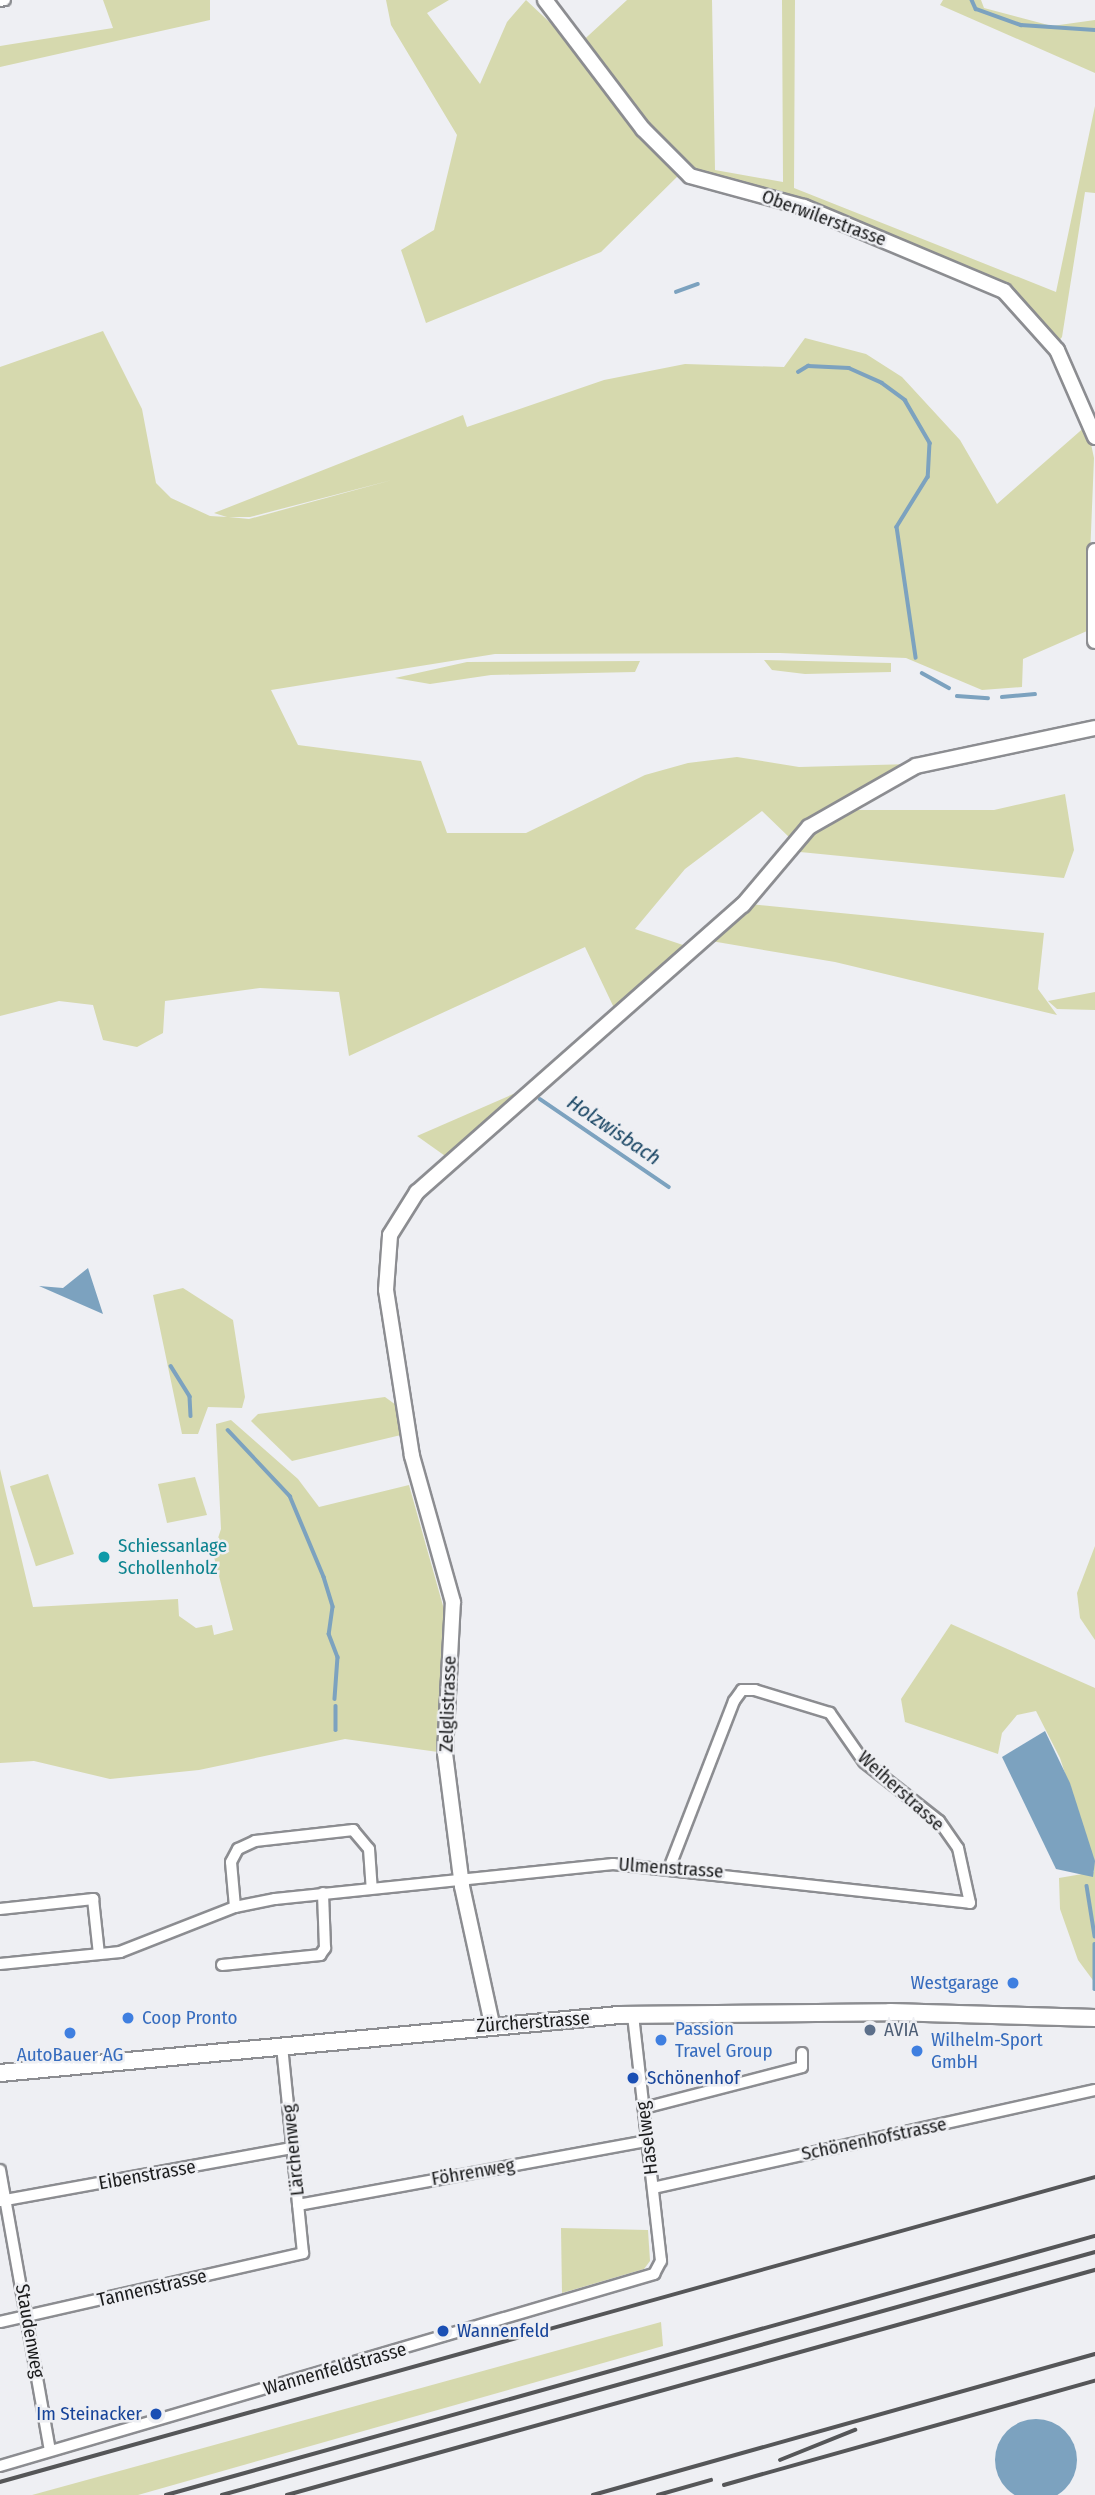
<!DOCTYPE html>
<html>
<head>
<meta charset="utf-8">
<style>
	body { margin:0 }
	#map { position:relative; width:1095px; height:2495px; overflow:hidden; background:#eeeff3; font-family:"Fira Sans Condensed",sans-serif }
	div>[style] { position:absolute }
	.green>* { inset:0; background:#d6d9ae; transform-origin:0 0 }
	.water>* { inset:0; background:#7ca2bf }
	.round { border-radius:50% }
	.stream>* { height:3.5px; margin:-1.75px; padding:0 1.75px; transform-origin:1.75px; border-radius:1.75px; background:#7ca2bf }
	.roads { filter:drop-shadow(2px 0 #8c8d91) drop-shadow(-2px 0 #8c8d91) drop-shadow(0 2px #8c8d91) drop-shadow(0 -2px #8c8d91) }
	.street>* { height:10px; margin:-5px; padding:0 5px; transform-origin:5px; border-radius:5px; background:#fff }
	.secondary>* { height:14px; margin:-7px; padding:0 7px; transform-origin:7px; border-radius:7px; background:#fff }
	.primary>* { height:16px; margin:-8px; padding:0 8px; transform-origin:8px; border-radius:8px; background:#fff }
	.rail>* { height:3.5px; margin:-1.75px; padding:0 1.75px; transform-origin:1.75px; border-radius:1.75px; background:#555658 }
	.dots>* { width:19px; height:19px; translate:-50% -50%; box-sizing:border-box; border:4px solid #eeeff3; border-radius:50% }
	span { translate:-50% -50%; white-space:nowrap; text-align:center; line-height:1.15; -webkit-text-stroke:5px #eeeff3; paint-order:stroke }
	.street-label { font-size:19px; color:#1b1c1d }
	.culture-label { font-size:19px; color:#0d838f }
	.left { translate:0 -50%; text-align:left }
	.shop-label { font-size:19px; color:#366cbe }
	.right { translate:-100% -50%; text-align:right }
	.service-label { font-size:19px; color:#4e5e75 }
	.transit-label { font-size:19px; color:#164399 }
	.water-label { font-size:21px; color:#164362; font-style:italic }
</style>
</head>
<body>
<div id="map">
	<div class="green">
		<i style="clip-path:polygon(103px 0,210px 0,210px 20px,0 67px,0 46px,113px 28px)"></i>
		<i style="clip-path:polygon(386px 0,449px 0,427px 13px,480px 84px,507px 22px,526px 0,576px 47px,627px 0,712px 0,715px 170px,783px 182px,782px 0,795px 0,794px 188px,1056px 292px,1095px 106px,1095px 193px,1085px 192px,1062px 337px,1057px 343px,1010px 289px,684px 170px,601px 252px,426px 323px,401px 250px,434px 230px,457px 135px,391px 25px)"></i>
		<i style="clip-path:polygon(943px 0,981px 0,984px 8px,1052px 26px,1095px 20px,1095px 73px,940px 5px)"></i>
		<i style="clip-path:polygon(evenodd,103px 331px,142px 409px,156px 483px,171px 498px,210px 516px,227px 517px,214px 513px,463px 415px,467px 427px,604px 380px,685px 364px,784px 367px,805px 338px,866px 354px,902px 377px,960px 440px,997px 504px,1087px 425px,1094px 458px,1087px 631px,1023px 659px,1022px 687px,982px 690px,906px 658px,780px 653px,495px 654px,271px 690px,298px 745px,421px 761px,447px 833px,526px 833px,645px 775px,688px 763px,737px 757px,799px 767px,912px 764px,790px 838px,762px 811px,685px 869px,635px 929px,689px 947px,616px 1012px,585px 947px,349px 1056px,339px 992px,260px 988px,165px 1001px,163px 1033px,137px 1047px,103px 1040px,93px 1005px,59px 1001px,0 1016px,0 367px,103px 331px,392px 480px,249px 519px,229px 517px,250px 517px,392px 480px)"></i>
		<i style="clip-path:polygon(764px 660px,891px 663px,891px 672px,805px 674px,772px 670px)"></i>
		<i style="clip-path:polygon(640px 661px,635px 672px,491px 675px,430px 684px,395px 678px,467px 662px)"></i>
		<i style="clip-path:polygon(1065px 794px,1074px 850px,1064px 878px,790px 851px,812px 829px,857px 804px,858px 810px,994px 810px)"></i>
		<i style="clip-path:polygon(750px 904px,1044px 933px,1038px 989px,1057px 1015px,835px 962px,711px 941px)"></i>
		<i style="clip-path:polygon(1095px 992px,1095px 1010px,1057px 1009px,1048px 1001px)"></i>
		<i style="clip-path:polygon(534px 1085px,448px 1158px,417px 1136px)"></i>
		<i style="clip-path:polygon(183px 1288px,233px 1320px,245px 1397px,242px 1408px,208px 1407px,198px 1434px,182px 1434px,153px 1295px)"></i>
		<i style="clip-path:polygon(385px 1397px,396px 1405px,401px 1435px,292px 1461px,251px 1421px,258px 1414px)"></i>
		<i style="clip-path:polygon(231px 1420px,298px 1479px,319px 1507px,409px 1485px,447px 1620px,438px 1752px,345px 1739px,199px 1770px,110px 1779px,34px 1761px,0 1763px,0 1469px,33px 1607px,178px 1599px,179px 1616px,196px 1628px,212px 1625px,214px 1635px,233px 1630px,213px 1553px,221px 1529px,216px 1424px)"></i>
		<i style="left:48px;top:1474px;width:84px;height:40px;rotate:72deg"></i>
		<i style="clip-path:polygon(195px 1477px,207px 1515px,167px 1523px,158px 1484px)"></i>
		<i style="clip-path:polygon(1095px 1546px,1095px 1640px,1080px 1618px,1077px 1593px)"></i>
		<i style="clip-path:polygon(951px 1624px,1095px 1688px,1095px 1983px,1078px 1960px,1060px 1909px,1059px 1878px,1094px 1872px,1093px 1859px,1060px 1758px,1036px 1711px,1017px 1715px,1002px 1733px,998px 1754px,905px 1722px,901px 1699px)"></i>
		<i style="clip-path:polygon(561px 2228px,648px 2230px,650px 2261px,644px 2269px,562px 2293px)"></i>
		<i style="clip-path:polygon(661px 2322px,663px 2346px,138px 2495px,32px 2495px)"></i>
	</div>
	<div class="water">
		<i style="clip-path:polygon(88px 1268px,103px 1314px,39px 1286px,63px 1288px)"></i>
		<i style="clip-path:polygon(1045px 1731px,1070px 1783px,1095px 1861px,1093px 1877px,1056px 1869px,1002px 1757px)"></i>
		<i class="round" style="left:995px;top:2419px;width:82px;height:82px"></i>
	</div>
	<div class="stream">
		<i style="left:972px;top:0;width:10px;rotate:66deg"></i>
		<i style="left:976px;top:9px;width:48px;rotate:19.6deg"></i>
		<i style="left:1021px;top:25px;width:74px;rotate:3.9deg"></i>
		<i style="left:676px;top:292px;width:23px;rotate:-20deg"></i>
		<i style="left:798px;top:372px;width:12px;rotate:-31deg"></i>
		<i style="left:808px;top:366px;width:41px;rotate:2.8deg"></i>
		<i style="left:849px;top:368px;width:36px;rotate:24deg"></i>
		<i style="left:882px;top:383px;width:29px;rotate:36deg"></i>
		<i style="left:905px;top:400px;width:50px;rotate:59.8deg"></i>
		<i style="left:930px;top:443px;width:34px;rotate:93deg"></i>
		<i style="left:928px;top:477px;width:59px;rotate:121.8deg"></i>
		<i style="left:897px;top:527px;width:132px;rotate:81.7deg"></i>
		<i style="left:922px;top:673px;width:31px;rotate:29deg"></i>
		<i style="left:957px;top:696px;width:31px;rotate:4deg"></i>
		<i style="left:1002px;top:697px;width:33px;rotate:-5deg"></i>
		<i style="left:540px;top:1099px;width:156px;rotate:34.3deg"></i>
		<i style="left:171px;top:1366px;width:36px;rotate:58deg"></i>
		<i style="left:190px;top:1397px;width:19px;rotate:87deg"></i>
		<i style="left:228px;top:1430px;width:91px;rotate:46.8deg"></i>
		<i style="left:290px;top:1496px;width:88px;rotate:67.2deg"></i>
		<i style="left:324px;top:1577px;width:31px;rotate:73deg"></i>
		<i style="left:333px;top:1607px;width:27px;rotate:98deg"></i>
		<i style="left:329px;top:1634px;width:25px;rotate:69deg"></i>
		<i style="left:338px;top:1657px;width:42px;rotate:94.1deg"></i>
		<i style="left:336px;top:1706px;width:24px;rotate:90deg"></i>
		<i style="left:1087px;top:1886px;width:51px;rotate:80.9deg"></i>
		<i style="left:1095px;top:1944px;width:45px;rotate:90deg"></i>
	</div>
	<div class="roads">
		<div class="street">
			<i style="left:0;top:1px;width:5px;rotate:-11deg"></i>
			<i style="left:235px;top:1907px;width:45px;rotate:-95.1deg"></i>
			<i style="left:231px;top:1862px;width:15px;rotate:-62deg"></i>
			<i style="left:238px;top:1849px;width:19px;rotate:-25deg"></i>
			<i style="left:255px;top:1841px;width:99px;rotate:-6.4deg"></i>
			<i style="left:353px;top:1830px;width:25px;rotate:50deg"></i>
			<i style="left:369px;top:1849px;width:39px;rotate:86deg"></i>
			<i style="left:0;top:1909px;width:94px;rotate:-6.1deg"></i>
			<i style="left:93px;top:1899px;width:55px;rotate:83.8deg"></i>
			<i style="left:0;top:1964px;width:121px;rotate:-5.7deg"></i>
			<i style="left:120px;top:1952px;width:123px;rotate:-21.4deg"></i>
			<i style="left:235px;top:1907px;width:41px;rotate:-11.3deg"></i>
			<i style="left:275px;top:1899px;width:340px;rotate:-5.9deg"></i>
			<i style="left:613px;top:1864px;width:359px;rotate:6.2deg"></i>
			<i style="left:970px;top:1903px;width:56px;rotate:-102.3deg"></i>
			<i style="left:958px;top:1848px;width:33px;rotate:-125deg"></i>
			<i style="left:939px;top:1821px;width:95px;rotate:-141.8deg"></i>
			<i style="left:864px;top:1762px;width:60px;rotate:-124.8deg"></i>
			<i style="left:830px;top:1713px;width:78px;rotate:-163deg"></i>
			<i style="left:755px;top:1690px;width:13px;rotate:180deg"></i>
			<i style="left:742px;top:1690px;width:14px;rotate:126deg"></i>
			<i style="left:734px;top:1701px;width:177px;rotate:111.2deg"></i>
			<i style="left:222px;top:1965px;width:99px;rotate:-5.8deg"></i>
			<i style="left:320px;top:1955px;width:9px;rotate:-54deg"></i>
			<i style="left:325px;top:1948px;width:55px;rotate:-92.1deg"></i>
			<i style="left:644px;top:2108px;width:163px;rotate:-14.5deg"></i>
			<i style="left:802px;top:2067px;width:14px;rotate:-90deg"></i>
			<i style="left:0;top:2170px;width:284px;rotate:79.9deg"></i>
			<i style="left:653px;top:2188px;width:453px;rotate:-12.5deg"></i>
			<i style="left:0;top:2201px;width:298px;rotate:-10.3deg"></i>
			<i style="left:298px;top:2205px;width:355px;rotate:-10.4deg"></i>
			<i style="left:0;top:2322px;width:311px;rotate:-12.8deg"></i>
			<i style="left:303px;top:2253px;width:208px;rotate:-95.8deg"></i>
			<i style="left:0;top:2466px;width:682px;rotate:-16.36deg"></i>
			<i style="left:654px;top:2274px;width:15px;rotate:-62deg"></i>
			<i style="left:661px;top:2261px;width:248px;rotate:-96.5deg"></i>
		</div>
		<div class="secondary">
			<i style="left:545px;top:0;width:162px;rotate:52.8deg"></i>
			<i style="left:643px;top:129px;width:66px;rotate:45deg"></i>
			<i style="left:690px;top:176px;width:118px;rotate:15.2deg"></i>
			<i style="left:804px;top:207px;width:217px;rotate:22.8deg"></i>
			<i style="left:1004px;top:291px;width:79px;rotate:48.1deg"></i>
			<i style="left:1057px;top:350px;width:95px;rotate:66.4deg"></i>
			<i style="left:1095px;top:551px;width:90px;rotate:90deg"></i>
			<i style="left:492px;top:2024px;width:141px;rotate:-102.3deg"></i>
			<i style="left:462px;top:1886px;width:134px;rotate:-97.3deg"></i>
			<i style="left:445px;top:1753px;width:151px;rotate:-87deg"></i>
			<i style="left:453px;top:1602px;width:152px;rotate:-105.7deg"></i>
			<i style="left:412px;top:1456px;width:168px;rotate:-98.9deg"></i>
			<i style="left:386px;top:1290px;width:55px;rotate:-85.8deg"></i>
			<i style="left:390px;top:1235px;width:51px;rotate:-57.9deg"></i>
			<i style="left:417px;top:1192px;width:434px;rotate:-41.4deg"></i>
			<i style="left:743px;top:905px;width:102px;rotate:-49.8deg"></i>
			<i style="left:809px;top:827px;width:123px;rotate:-29.7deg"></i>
			<i style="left:916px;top:766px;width:183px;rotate:-12deg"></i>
		</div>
		<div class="primary">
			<i style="left:0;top:2073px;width:622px;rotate:-5.35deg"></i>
			<i style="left:619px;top:2015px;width:271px;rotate:-0.6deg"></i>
			<i style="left:890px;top:2012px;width:205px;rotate:1.7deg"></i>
		</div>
	</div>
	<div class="rail">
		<i style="left:780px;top:2460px;width:81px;rotate:-21.8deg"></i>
		<i style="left:0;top:2482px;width:1137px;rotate:-15.56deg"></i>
		<i style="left:724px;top:2485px;width:385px;rotate:-15.7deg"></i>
		<i style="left:166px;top:2495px;width:964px;rotate:-15.58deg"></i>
		<i style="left:222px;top:2495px;width:906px;rotate:-15.55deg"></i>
		<i style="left:287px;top:2495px;width:839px;rotate:-15.56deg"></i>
		<i style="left:593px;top:2495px;width:521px;rotate:-15.69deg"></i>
		<i style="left:658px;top:2495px;width:55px;rotate:-15.8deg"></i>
	</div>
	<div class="dots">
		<i style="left:104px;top:1557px;background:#0f9aa8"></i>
		<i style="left:1013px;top:1983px;background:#3f7fe0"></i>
		<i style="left:128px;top:2018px;background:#3f7fe0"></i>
		<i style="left:870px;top:2030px;background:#5c6f8a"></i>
		<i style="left:70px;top:2033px;background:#3f7fe0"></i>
		<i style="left:661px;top:2040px;background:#3f7fe0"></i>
		<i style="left:917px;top:2051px;background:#3f7fe0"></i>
		<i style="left:633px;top:2078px;background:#1a4fb4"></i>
		<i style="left:443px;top:2331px;background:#1a4fb4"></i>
		<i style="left:156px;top:2414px;background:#1a4fb4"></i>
	</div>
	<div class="street-label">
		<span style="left:824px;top:218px;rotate:20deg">Oberwilerstrasse</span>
		<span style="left:448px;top:1704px;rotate:-88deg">Zelglistrasse</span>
		<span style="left:901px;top:1791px;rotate:42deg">Weiherstrasse</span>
		<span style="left:671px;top:1868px;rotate:4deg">Ulmenstrasse</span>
		<span style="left:533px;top:2022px;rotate:-4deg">Zürcherstrasse</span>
		<span style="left:647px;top:2138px;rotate:-97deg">Haselweg</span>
		<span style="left:874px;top:2139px;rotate:-12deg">Schönenhofstrasse</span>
		<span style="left:293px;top:2150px;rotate:-96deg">Lärchenweg</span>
		<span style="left:473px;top:2172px;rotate:-10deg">Föhrenweg</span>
		<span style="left:147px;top:2175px;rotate:-10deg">Eibenstrasse</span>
		<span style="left:152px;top:2288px;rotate:-13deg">Tannenstrasse</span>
		<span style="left:30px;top:2331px;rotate:80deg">Staudenweg</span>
		<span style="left:335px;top:2369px;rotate:-16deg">Wannenfeldstrasse</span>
	</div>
	<div class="culture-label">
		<span class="left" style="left:118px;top:1557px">Schiessanlage<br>Schollenholz</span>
	</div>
	<div class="shop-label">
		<span class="right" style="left:999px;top:1983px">Westgarage</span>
		<span class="left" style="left:142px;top:2018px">Coop Pronto</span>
		<span class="left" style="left:675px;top:2040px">Passion<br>Travel Group</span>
		<span class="left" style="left:931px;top:2051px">Wilhelm-Sport<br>GmbH</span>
		<span style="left:70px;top:2055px">AutoBauer AG</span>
	</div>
	<div class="service-label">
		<span class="left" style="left:884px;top:2030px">AVIA</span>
	</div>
	<div class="transit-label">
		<span class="left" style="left:647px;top:2078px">Schönenhof</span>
		<span class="left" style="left:457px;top:2331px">Wannenfeld</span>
		<span class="right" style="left:142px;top:2414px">Im Steinacker</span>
	</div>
	<div class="water-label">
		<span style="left:614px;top:1130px;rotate:34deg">Holzwisbach</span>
	</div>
</div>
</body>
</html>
